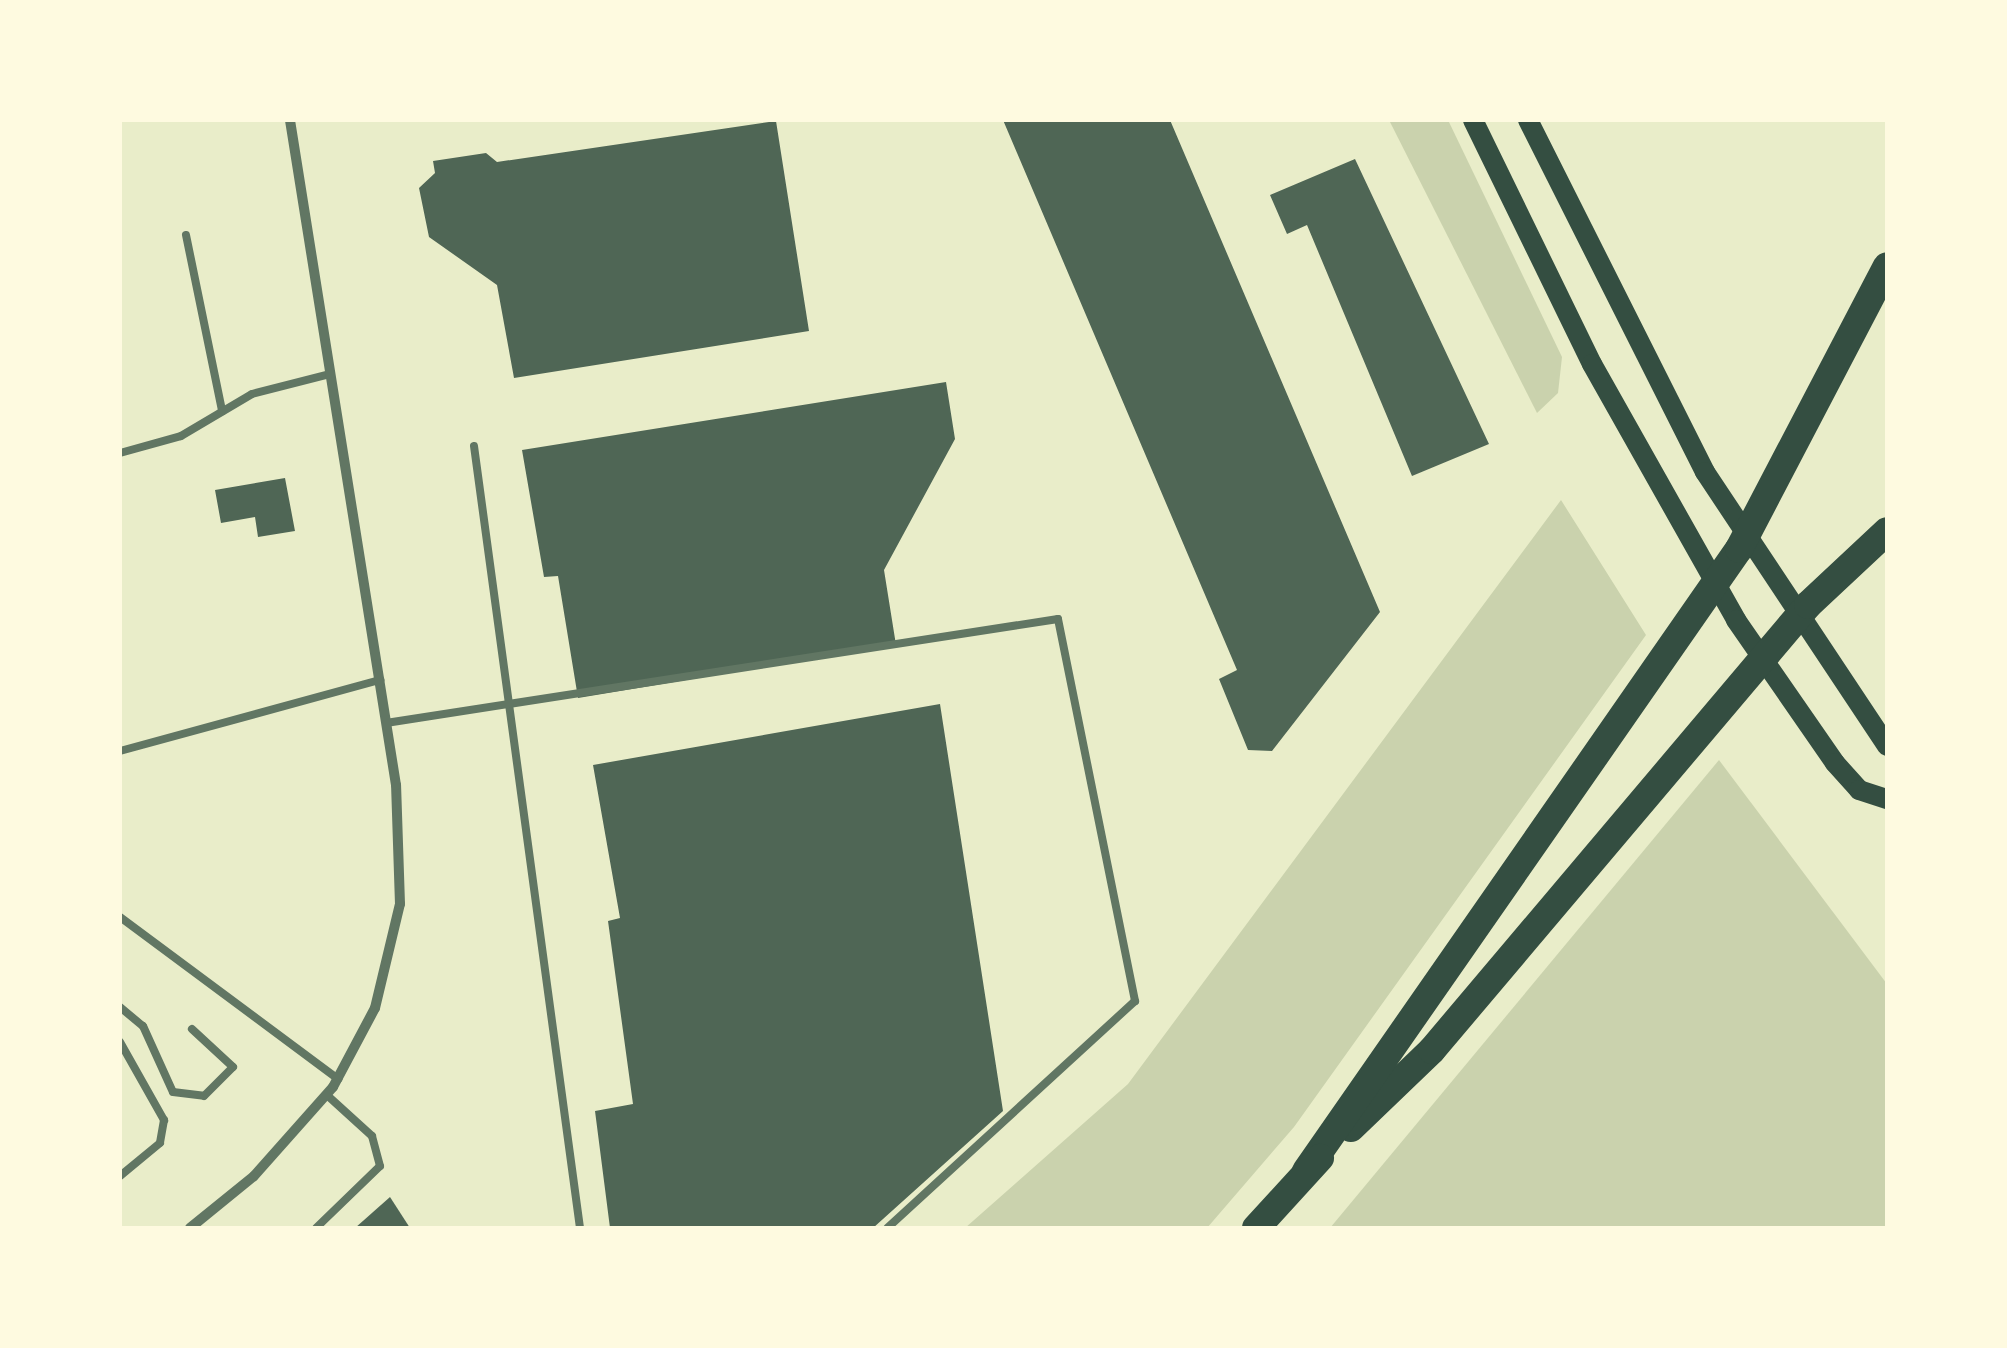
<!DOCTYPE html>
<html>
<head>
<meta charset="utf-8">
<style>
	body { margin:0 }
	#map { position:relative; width:2007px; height:1348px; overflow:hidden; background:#e9edc9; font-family:"PT Sans Narrow",sans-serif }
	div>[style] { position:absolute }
	.green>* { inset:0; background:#cad2ad }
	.building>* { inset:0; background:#4f6655 }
	.service>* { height:8px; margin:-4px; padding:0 4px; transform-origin:4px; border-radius:4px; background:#617663 }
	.minor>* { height:10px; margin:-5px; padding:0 5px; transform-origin:5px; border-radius:5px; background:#617663 }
	.secondary>* { height:20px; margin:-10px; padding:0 10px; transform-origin:10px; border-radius:10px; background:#344e41 }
	.motorway>* { height:28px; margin:-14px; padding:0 14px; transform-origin:14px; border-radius:14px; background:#344e41 }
	span { translate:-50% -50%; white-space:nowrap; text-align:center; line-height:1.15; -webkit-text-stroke:9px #fefae0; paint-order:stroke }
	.frame { position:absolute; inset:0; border:122px solid #fefae0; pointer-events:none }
</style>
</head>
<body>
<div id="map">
	<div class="green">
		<i style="clip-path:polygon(1389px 120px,1448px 120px,1562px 357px,1558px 393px,1537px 413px)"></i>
		<i style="clip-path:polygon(1561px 500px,1646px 635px,1294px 1127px,1207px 1228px,965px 1228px,1128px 1084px)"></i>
		<i style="clip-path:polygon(1719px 760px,1887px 984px,1887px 1228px,1330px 1228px)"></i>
	</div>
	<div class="building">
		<i style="clip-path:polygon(1003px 120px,1170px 120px,1380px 612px,1272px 751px,1248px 750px,1219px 679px,1237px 670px)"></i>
		<i style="clip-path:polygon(776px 121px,809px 331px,514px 378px,497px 285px,429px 237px,419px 188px,435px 173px,433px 161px,486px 153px,497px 162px)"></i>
		<i style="clip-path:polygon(1355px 159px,1489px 444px,1412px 476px,1307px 225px,1287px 234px,1270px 195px)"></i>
		<i style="clip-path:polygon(946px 382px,955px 439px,884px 570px,896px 645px,578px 698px,558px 576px,544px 577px,522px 450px)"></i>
		<i style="clip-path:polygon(285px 478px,295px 531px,258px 537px,255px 517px,221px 523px,215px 490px)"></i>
		<i style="clip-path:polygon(940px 704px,1003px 1111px,873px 1228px,610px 1228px,595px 1111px,633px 1104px,608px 921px,620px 918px,593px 765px)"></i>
		<i style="clip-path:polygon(390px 1197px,410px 1228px,355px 1228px)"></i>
	</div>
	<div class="service">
		<i style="left:186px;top:235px;width:180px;rotate:78.4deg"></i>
		<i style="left:474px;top:446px;width:789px;rotate:82.28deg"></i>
		<i style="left:120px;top:453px;width:63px;rotate:-15.6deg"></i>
		<i style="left:181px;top:436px;width:82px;rotate:-30.6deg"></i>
		<i style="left:252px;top:394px;width:81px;rotate:-14.4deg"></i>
		<i style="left:386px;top:723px;width:680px;rotate:-8.8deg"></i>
		<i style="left:1058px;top:619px;width:390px;rotate:78.6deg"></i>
		<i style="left:1135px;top:1001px;width:336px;rotate:137.5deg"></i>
		<i style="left:120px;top:751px;width:270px;rotate:-15.3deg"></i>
		<i style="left:120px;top:917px;width:272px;rotate:36.6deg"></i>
		<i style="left:120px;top:1007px;width:30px;rotate:40deg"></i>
		<i style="left:143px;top:1026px;width:72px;rotate:65.6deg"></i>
		<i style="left:173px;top:1092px;width:31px;rotate:7deg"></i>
		<i style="left:204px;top:1096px;width:41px;rotate:-45deg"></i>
		<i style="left:233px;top:1067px;width:56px;rotate:-137.2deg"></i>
		<i style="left:120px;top:1042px;width:90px;rotate:60.6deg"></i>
		<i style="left:164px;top:1120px;width:23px;rotate:100deg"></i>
		<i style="left:160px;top:1143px;width:52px;rotate:140.5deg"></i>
		<i style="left:316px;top:1228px;width:89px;rotate:-44.1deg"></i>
		<i style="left:380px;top:1166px;width:31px;rotate:-105deg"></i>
		<i style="left:372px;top:1136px;width:61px;rotate:-137.7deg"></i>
	</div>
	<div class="minor">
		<i style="left:190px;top:1228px;width:82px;rotate:-39.1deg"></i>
		<i style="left:254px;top:1176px;width:119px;rotate:-48.4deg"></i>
		<i style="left:333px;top:1087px;width:89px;rotate:-62deg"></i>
		<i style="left:375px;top:1008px;width:107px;rotate:-76.5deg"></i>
		<i style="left:400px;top:904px;width:119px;rotate:-91.9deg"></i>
		<i style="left:396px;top:785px;width:673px;rotate:-99.06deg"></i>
	</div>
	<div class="secondary">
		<i style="left:1473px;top:120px;width:271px;rotate:64deg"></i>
		<i style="left:1592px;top:364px;width:294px;rotate:60.6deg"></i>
		<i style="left:1736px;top:620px;width:174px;rotate:55.3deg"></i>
		<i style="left:1835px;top:763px;width:36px;rotate:48deg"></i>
		<i style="left:1859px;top:790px;width:29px;rotate:18deg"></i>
		<i style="left:1528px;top:120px;width:394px;rotate:63.3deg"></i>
		<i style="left:1705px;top:472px;width:329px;rotate:56.4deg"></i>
	</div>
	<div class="motorway">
		<i style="left:1351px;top:1128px;width:112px;rotate:-43.9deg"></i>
		<i style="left:1432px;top:1050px;width:583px;rotate:-49.8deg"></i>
		<i style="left:1808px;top:605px;width:108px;rotate:-43.1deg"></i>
		<i style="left:1306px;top:1171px;width:758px;rotate:-55.16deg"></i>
		<i style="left:1739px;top:549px;width:319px;rotate:-62.4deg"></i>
		<i style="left:1256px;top:1228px;width:95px;rotate:-47.6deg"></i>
	</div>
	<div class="frame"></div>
</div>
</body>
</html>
